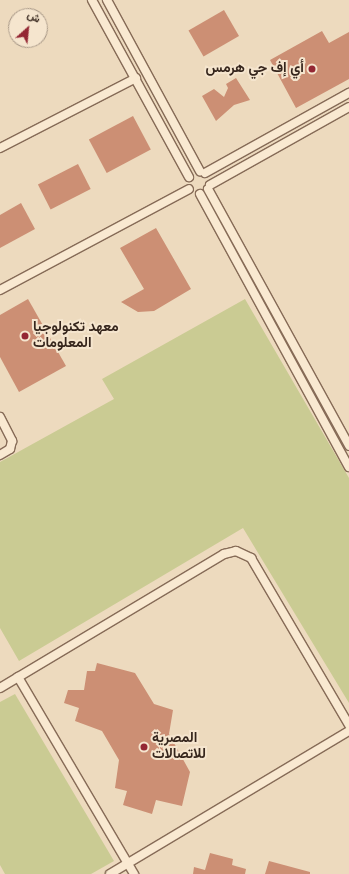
<!DOCTYPE html>
<html>
<head>
<meta charset="utf-8">
<style>
	body { margin:0 }
	#map { position:relative; width:349px; height:874px; overflow:hidden; background:#eddabe; font-family:Georgia,Vazirmatn,serif }
	div>[style] { position:absolute }
	.green>* { inset:0; background:#cacb93 }
	.building>* { inset:0; background:#cc8f74; transform-origin:0 0 }
	.roads { filter:drop-shadow(1px 0 #866b57) drop-shadow(-1px 0 #866b57) drop-shadow(0 1px #866b57) drop-shadow(0 -1px #866b57) }
	.minor>* { height:8px; margin:-4px; padding:0 4px; transform-origin:4px; border-radius:4px; background:#f9e9d1 }
	.dots>* { width:11px; height:11px; translate:-50% -50%; box-sizing:border-box; border:2px solid #f5e5ce; border-radius:50% }
	span { translate:-50% -50%; white-space:nowrap; text-align:center; line-height:1.15; -webkit-text-stroke:4px #f5e5ce; paint-order:stroke }
	.poi-label { font-size:14px; color:#35251c; font-weight:700 }
	.right { translate:-100% -50%; text-align:right }
	.left { translate:0 -50%; text-align:left }
	.north { position:absolute; left:8px; top:8px; width:40px; height:40px; box-sizing:border-box; background:#f5e5ce; border:1px solid #a89887; border-radius:50%; rotate:27deg; font-size:11px; font-weight:700; line-height:16px; text-align:center; color:#35251c }
	.north::after { content:''; display:block; margin:auto; width:14px; height:18px; background:#942734; clip-path:polygon(50% 0,100% 100%,50% 72%,0 100%) }
</style>
</head>
<body>
<div id="map">
	<div class="green">
		<i style="clip-path:polygon(245px 299px,349px 478px,349px 703px,243px 528px,19px 661px,0 628px,0 462px,114px 399px,102px 379px)"></i>
		<i style="clip-path:polygon(15px 694px,114px 861px,91px 874px,5px 874px,0 865px,0 702px)"></i>
	</div>
	<div class="building">
		<i style="left:224px;top:10px;width:30px;height:41px;rotate:60deg"></i>
		<i style="clip-path:polygon(322px 31px,329px 43px,349px 32px,349px 79px,296px 108px,270px 60px)"></i>
		<i style="clip-path:polygon(236px 78px,250px 100px,234px 105px,216px 121px,202px 96px,214px 89px,224px 97px,228px 88px,226px 84px)"></i>
		<i style="left:133px;top:116px;width:38px;height:50px;rotate:62deg"></i>
		<i style="left:78px;top:164px;width:28px;height:45px;rotate:63deg"></i>
		<i style="clip-path:polygon(21px 203px,35px 229px,0 248px,0 215px)"></i>
		<i style="clip-path:polygon(156px 228px,191px 289px,154px 311px,138px 312px,121px 302px,144px 289px,120px 248px)"></i>
		<i style="clip-path:polygon(28px 299px,66px 366px,19px 392px,0 357px,0 315px)"></i>
		<i style="clip-path:polygon(97px 663px,135px 673px,154px 704px,173px 710px,169px 734px,190px 772px,182px 806px,156px 800px,152px 814px,123px 805px,127px 791px,115px 788px,119px 760px,102px 731px,75px 721px,79px 708px,64px 703px,68px 690px,84px 690px,87px 671px,95px 671px)"></i>
		<i style="clip-path:polygon(210px 853px,233px 859px,232px 865px,246px 869px,245px 874px,193px 874px,194px 867px,205px 870px)"></i>
		<i style="clip-path:polygon(269px 861px,310px 872px,310px 874px,265px 874px)"></i>
	</div>
	<div class="roads">
		<div class="minor">
			<i style="left:92px;top:0;width:202px;rotate:61.3deg"></i>
			<i style="left:107px;top:0;width:195px;rotate:61.5deg"></i>
			<i style="left:0;top:148px;width:153px;rotate:-27.2deg"></i>
			<i style="left:205px;top:173px;width:165px;rotate:-29.1deg"></i>
			<i style="left:210px;top:185px;width:159px;rotate:-29.3deg"></i>
			<i style="left:208px;top:189px;width:293px;rotate:61.2deg"></i>
			<i style="left:200px;top:194px;width:311px;rotate:61.4deg"></i>
			<i style="left:0;top:290px;width:214px;rotate:-28.1deg"></i>
			<i style="left:0;top:417px;width:27px;rotate:63deg"></i>
			<i style="left:12px;top:441px;width:8px;rotate:104deg"></i>
			<i style="left:10px;top:449px;width:12px;rotate:149deg"></i>
			<i style="left:18px;top:677px;width:229px;rotate:59.5deg"></i>
			<i style="left:0;top:688px;width:261px;rotate:-30.9deg"></i>
			<i style="left:224px;top:554px;width:12px;rotate:-14deg"></i>
			<i style="left:236px;top:551px;width:17px;rotate:25deg"></i>
			<i style="left:251px;top:558px;width:194px;rotate:59.6deg"></i>
			<i style="left:110px;top:874px;width:279px;rotate:-30.9deg"></i>
		</div>
	</div>
	<div class="dots">
		<i style="left:312px;top:69px;background:#942734"></i>
		<i style="left:25px;top:336px;background:#942734"></i>
		<i style="left:144px;top:747px;background:#942734"></i>
	</div>
	<div class="poi-label">
		<span class="right" style="left:304px;top:69px">أي إف جي هرمس</span>
		<span class="left" style="left:33px;top:336px">معهد تكنولوجيا<br>المعلومات</span>
		<span class="left" style="left:152px;top:747px">المصرية<br>للاتصالات</span>
	</div>
	<div class="north">ش</div>
</div>
</body>
</html>
